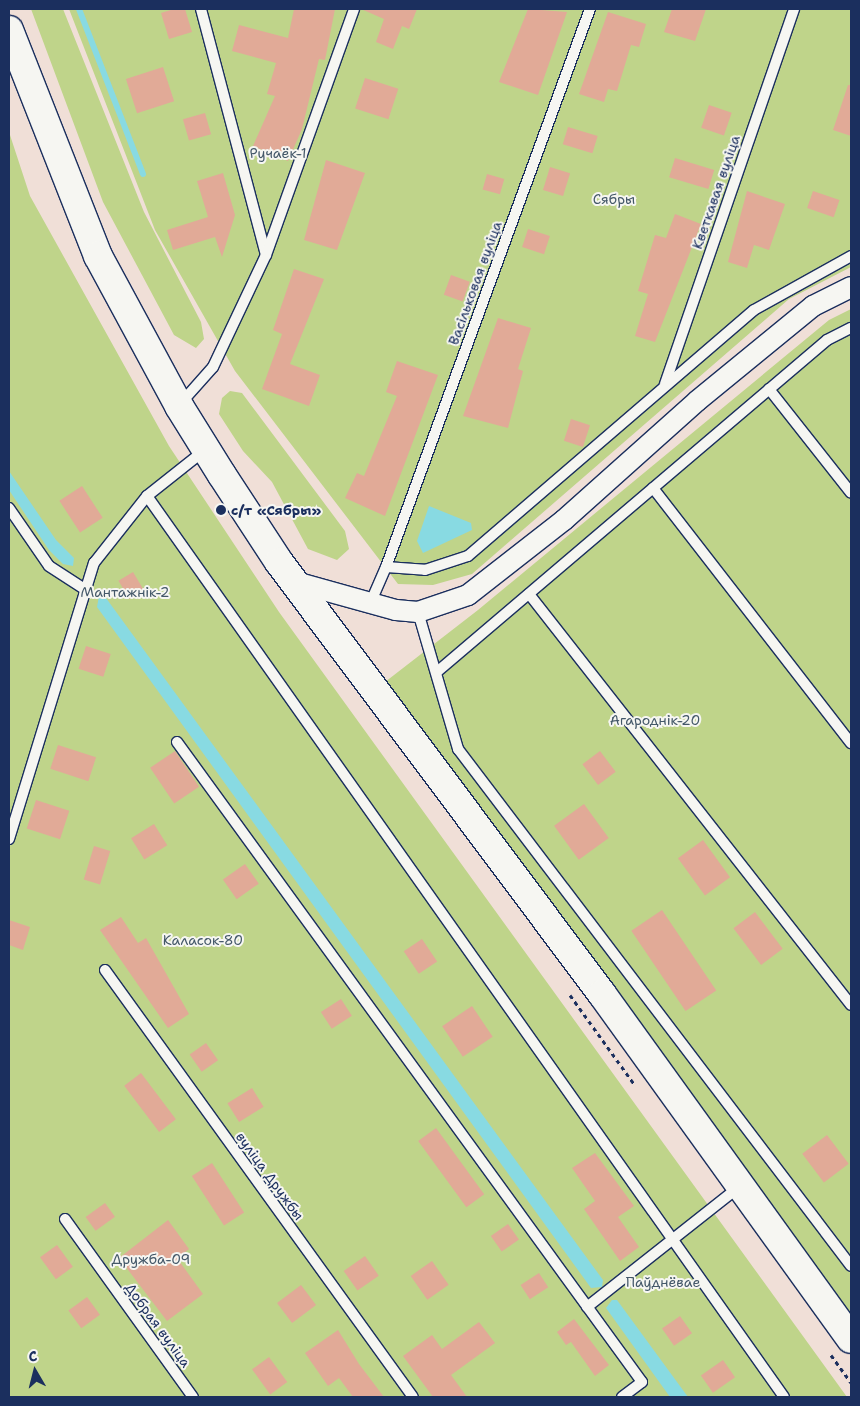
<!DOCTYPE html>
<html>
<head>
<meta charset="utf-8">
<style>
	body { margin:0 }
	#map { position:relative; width:860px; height:1406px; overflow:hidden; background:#f0dfd7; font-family:"Shantell Sans",sans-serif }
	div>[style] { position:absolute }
	.green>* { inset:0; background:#bfd48a }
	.water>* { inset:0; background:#88dae2 }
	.stream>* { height:6px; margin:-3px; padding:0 3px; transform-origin:3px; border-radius:3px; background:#88dae2 }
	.building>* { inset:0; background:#e1aa97; transform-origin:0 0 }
	.path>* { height:3px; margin-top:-1.5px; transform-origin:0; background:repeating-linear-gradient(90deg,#1b2f5e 0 4px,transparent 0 8px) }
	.roads { filter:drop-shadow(1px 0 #1b2f5e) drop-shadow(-1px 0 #1b2f5e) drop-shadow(0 1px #1b2f5e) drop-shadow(0 -1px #1b2f5e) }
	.lane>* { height:10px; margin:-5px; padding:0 5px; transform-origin:5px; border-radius:5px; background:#f6f6f2 }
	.street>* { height:20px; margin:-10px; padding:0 10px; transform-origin:10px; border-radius:10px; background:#f6f6f2 }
	.secondary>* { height:28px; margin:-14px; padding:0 14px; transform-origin:14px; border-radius:14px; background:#f6f6f2 }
	.dots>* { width:14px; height:14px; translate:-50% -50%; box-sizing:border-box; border:2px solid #f6f6f2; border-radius:50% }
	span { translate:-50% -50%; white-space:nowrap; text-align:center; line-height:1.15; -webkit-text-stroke:4px #f6f6f2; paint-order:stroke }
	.park-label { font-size:14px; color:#445869 }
	.street-label { font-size:14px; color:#1b2f5e }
	.poi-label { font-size:14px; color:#1b2f5e; font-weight:700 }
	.left { translate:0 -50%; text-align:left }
	.frame { position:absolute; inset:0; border:10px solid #1b2f5e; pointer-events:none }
	.north { position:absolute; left:10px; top:1346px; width:50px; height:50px; -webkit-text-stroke:4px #f6f6f2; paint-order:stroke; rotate:352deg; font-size:14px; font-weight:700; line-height:20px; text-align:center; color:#1b2f5e }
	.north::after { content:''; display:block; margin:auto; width:18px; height:22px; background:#1b2f5e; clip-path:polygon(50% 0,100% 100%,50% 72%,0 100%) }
</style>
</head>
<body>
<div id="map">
	<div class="green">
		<i style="clip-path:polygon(31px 9px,63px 9px,144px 212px,201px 322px,204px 339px,196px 348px,174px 335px,103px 202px)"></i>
		<i style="clip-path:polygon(69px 9px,851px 9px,851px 267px,789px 299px,472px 574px,433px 585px,398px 584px,235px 371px,155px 230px)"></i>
		<i style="clip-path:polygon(9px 132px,30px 196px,169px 446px,279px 612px,847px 1397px,9px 1397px)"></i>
		<i style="clip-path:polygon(851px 309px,851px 1321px,385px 682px,478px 610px,829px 320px)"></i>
		<i style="clip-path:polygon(230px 391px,242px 393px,345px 531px,349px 549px,337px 560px,308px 549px,272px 482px,243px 451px,219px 414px,222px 398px)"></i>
	</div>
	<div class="water">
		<i style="clip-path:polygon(9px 471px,56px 540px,74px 558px,73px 566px,63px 564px,49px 550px,9px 490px)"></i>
		<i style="clip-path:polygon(429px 506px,471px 523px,472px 530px,423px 553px,417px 541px)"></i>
		<i style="clip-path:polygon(99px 596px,106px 598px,603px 1280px,602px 1287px,591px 1288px,97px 607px)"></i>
		<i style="clip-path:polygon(612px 1300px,617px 1300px,688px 1397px,670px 1397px,606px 1308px)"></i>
	</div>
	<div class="stream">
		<i style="left:79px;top:9px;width:177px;rotate:68.8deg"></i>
	</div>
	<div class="building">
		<i style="clip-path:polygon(174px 9px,185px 9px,192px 32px,169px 39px,161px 13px)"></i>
		<i style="clip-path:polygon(294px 9px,335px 9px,325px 60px,319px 59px,302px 129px,288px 161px,253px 146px,275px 96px,267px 94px,276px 63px,232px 51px,239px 25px,288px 38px)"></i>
		<i style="clip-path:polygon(361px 9px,417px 9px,409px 29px,402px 26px,393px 49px,376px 42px,384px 19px)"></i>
		<i style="clip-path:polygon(528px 9px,567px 12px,538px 95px,499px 82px)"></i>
		<i style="clip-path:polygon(672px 9px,706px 9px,695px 41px,664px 32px)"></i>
		<i style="clip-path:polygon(608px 12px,646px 24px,639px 47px,631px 45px,617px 91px,608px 89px,604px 102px,579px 94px)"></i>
		<i style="left:163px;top:67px;width:36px;height:39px;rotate:72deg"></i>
		<i style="left:365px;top:78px;width:35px;height:32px;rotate:18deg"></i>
		<i style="clip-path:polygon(848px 85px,851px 85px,851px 136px,833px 130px)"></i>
		<i style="left:709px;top:105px;width:24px;height:24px;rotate:19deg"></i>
		<i style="left:205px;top:113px;width:22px;height:23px;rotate:74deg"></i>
		<i style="left:568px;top:127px;width:31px;height:18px;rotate:17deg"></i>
		<i style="left:675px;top:158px;width:41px;height:20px;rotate:17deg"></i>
		<i style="clip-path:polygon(326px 160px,365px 173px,337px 250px,304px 240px)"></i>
		<i style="left:550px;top:167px;width:21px;height:24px;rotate:17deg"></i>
		<i style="clip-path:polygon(223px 173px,235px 215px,222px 257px,215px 237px,173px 250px,167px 230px,208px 217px,197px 181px)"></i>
		<i style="left:487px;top:174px;width:18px;height:16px;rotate:16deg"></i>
		<i style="clip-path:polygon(747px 191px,785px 204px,769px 250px,754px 245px,747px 268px,728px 262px)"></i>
		<i style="left:813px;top:191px;width:28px;height:18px;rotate:19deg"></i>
		<i style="clip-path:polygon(675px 214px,701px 224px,655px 342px,635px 336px,648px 294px,638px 291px,655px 235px,666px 238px)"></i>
		<i style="left:528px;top:229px;width:23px;height:19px;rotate:18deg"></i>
		<i style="clip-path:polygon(294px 269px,324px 279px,290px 364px,320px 375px,309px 406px,262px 389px,282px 334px,273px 330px)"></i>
		<i style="left:451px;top:275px;width:20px;height:21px;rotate:20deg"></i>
		<i style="clip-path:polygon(498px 318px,531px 328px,518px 369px,523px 371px,508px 428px,463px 416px)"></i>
		<i style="clip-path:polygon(397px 361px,438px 375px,385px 516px,345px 498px,357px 473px,364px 476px,397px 396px,386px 392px)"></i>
		<i style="left:571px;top:419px;width:20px;height:23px;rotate:18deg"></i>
		<i style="left:82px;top:486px;width:38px;height:27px;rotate:57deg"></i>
		<i style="left:133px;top:572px;width:21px;height:17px;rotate:59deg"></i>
		<i style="left:86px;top:646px;width:26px;height:24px;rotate:18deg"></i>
		<i style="left:58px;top:745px;width:40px;height:25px;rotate:18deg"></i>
		<i style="left:175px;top:751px;width:43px;height:30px;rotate:56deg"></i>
		<i style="left:600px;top:751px;width:26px;height:22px;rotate:53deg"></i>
		<i style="left:36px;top:800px;width:35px;height:30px;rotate:18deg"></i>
		<i style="left:584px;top:804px;width:42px;height:37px;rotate:54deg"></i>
		<i style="left:154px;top:824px;width:25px;height:27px;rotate:58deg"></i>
		<i style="left:703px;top:840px;width:46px;height:31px;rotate:54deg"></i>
		<i style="left:94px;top:846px;width:17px;height:35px;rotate:17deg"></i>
		<i style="left:245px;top:864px;width:24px;height:27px;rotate:55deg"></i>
		<i style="left:662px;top:910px;width:97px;height:37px;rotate:56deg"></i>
		<i style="left:755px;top:912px;width:46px;height:27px;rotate:53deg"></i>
		<i style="clip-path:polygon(121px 917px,138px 943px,146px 938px,189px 1014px,168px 1028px,100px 930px)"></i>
		<i style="clip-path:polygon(9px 920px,30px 927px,23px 950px,9px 945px)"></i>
		<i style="left:422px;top:939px;width:27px;height:22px;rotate:56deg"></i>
		<i style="left:341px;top:999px;width:20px;height:24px;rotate:57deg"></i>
		<i style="left:472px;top:1006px;width:37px;height:36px;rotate:56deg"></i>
		<i style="left:206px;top:1043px;width:21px;height:20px;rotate:55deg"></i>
		<i style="left:141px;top:1073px;width:58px;height:21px;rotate:53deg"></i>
		<i style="left:252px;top:1088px;width:22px;height:29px;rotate:58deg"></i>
		<i style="left:436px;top:1128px;width:82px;height:22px;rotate:54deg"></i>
		<i style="left:827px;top:1135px;width:36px;height:31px;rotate:53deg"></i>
		<i style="clip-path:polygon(595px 1153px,634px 1206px,618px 1217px,639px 1247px,620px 1261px,584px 1209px,595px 1201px,572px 1168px)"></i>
		<i style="left:212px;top:1163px;width:59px;height:24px;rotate:57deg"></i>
		<i style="left:105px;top:1203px;width:17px;height:24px;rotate:54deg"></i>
		<i style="clip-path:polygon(168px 1220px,189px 1249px,177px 1258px,203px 1294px,167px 1321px,119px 1258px)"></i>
		<i style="left:508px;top:1224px;width:19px;height:21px;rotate:55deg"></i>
		<i style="left:57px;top:1245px;width:27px;height:21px;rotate:54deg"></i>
		<i style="left:365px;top:1256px;width:24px;height:26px;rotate:55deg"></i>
		<i style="left:432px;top:1261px;width:29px;height:26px;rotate:55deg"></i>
		<i style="left:539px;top:1273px;width:17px;height:22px;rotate:57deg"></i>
		<i style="left:301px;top:1285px;width:25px;height:30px;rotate:53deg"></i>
		<i style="left:87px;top:1297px;width:22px;height:23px;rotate:54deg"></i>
		<i style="left:680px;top:1316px;width:21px;height:22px;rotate:55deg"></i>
		<i style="clip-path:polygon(574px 1319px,609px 1365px,595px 1376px,571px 1342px,566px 1345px,557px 1332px)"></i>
		<i style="clip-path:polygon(479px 1322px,495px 1343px,451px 1375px,467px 1397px,433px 1397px,403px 1356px,432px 1335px,442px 1349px)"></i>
		<i style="clip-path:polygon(338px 1330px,359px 1364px,384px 1397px,353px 1397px,339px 1378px,328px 1386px,305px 1353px)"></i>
		<i style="left:269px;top:1357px;width:31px;height:21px;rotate:54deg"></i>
		<i style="left:723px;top:1360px;width:21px;height:27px;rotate:55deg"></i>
	</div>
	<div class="path">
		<i style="left:570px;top:995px;width:111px;rotate:54.2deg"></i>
		<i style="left:831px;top:1355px;width:34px;rotate:54deg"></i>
	</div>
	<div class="roads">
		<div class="lane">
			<i style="left:201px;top:9px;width:254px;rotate:75.2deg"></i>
			<i style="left:665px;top:384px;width:397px;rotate:-71deg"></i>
			<i style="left:769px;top:389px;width:132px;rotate:51.7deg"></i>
			<i style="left:181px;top:403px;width:48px;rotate:-48.4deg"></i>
			<i style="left:213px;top:367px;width:124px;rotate:-64.7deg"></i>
			<i style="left:266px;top:255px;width:261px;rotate:-70.3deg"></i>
			<i style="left:653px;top:488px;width:323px;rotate:52.2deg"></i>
			<i style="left:147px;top:496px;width:1103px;rotate:54.74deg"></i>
			<i style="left:9px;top:508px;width:70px;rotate:55.4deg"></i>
			<i style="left:49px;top:566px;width:40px;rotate:32.9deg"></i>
			<i style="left:386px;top:567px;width:594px;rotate:-69.92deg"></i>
			<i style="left:529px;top:594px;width:522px;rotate:51.92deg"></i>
			<i style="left:369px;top:606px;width:43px;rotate:-66.4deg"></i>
			<i style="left:386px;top:567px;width:39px;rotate:4deg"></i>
			<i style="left:425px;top:570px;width:45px;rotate:-18deg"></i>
			<i style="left:468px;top:556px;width:377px;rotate:-40.7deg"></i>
			<i style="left:754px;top:310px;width:111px;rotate:-29.1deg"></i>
			<i style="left:418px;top:612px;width:143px;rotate:73.7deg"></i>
			<i style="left:458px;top:749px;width:649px;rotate:52.76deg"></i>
			<i style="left:438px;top:671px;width:511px;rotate:-40.39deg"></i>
			<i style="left:827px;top:340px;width:27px;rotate:-27deg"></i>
			<i style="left:177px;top:742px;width:791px;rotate:54deg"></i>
			<i style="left:642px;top:1382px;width:25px;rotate:143deg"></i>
			<i style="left:9px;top:839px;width:289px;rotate:-72.9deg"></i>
			<i style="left:94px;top:563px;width:85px;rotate:-51.7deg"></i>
			<i style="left:147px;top:496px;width:74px;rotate:-38.4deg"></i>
			<i style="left:105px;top:970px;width:526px;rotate:54.2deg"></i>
			<i style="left:65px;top:1219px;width:219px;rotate:54.3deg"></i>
			<i style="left:587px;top:1307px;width:194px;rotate:-38.3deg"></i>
		</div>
		<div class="street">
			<i style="left:295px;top:582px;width:105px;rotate:15.5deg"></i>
			<i style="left:396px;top:610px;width:22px;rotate:5deg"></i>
			<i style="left:418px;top:612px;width:53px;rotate:-18.8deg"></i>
			<i style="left:468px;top:595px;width:122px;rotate:-38deg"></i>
			<i style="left:564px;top:520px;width:178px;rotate:-41.8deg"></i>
			<i style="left:697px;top:401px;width:150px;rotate:-39.3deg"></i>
			<i style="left:813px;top:306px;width:42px;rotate:-26.6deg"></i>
		</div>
		<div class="secondary">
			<i style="left:9px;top:30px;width:243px;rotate:68.5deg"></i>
			<i style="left:98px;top:256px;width:170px;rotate:61.6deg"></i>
			<i style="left:179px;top:406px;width:81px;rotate:58.1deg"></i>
			<i style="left:222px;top:475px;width:104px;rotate:56.8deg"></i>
			<i style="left:279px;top:562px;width:539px;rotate:53.22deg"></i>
			<i style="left:602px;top:994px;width:425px;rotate:54.2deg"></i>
		</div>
	</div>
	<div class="dots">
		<i style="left:221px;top:510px;background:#1b2f5e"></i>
	</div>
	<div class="park-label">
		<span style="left:278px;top:153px">Ручаёк-1</span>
		<span style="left:614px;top:199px">Сябры</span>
		<span style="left:125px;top:592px">Мантажнік-2</span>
		<span style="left:655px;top:720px">Агароднік-20</span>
		<span style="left:203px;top:940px">Каласок-80</span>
		<span style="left:151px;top:1259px">Дружба-09</span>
		<span style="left:663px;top:1282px">Паўднёвае</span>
	</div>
	<div class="street-label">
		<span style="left:716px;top:192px;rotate:-71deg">Кветкавая вуліца</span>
		<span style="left:475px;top:283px;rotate:-70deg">Васільковая вуліца</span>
		<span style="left:270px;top:1176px;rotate:54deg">вуліца Дружбы</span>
		<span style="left:158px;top:1325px;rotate:54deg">Добрая вуліца</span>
	</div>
	<div class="poi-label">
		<span class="left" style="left:231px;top:510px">с/т «Сябры»</span>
	</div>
	<div class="frame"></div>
	<div class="north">С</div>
</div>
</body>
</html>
